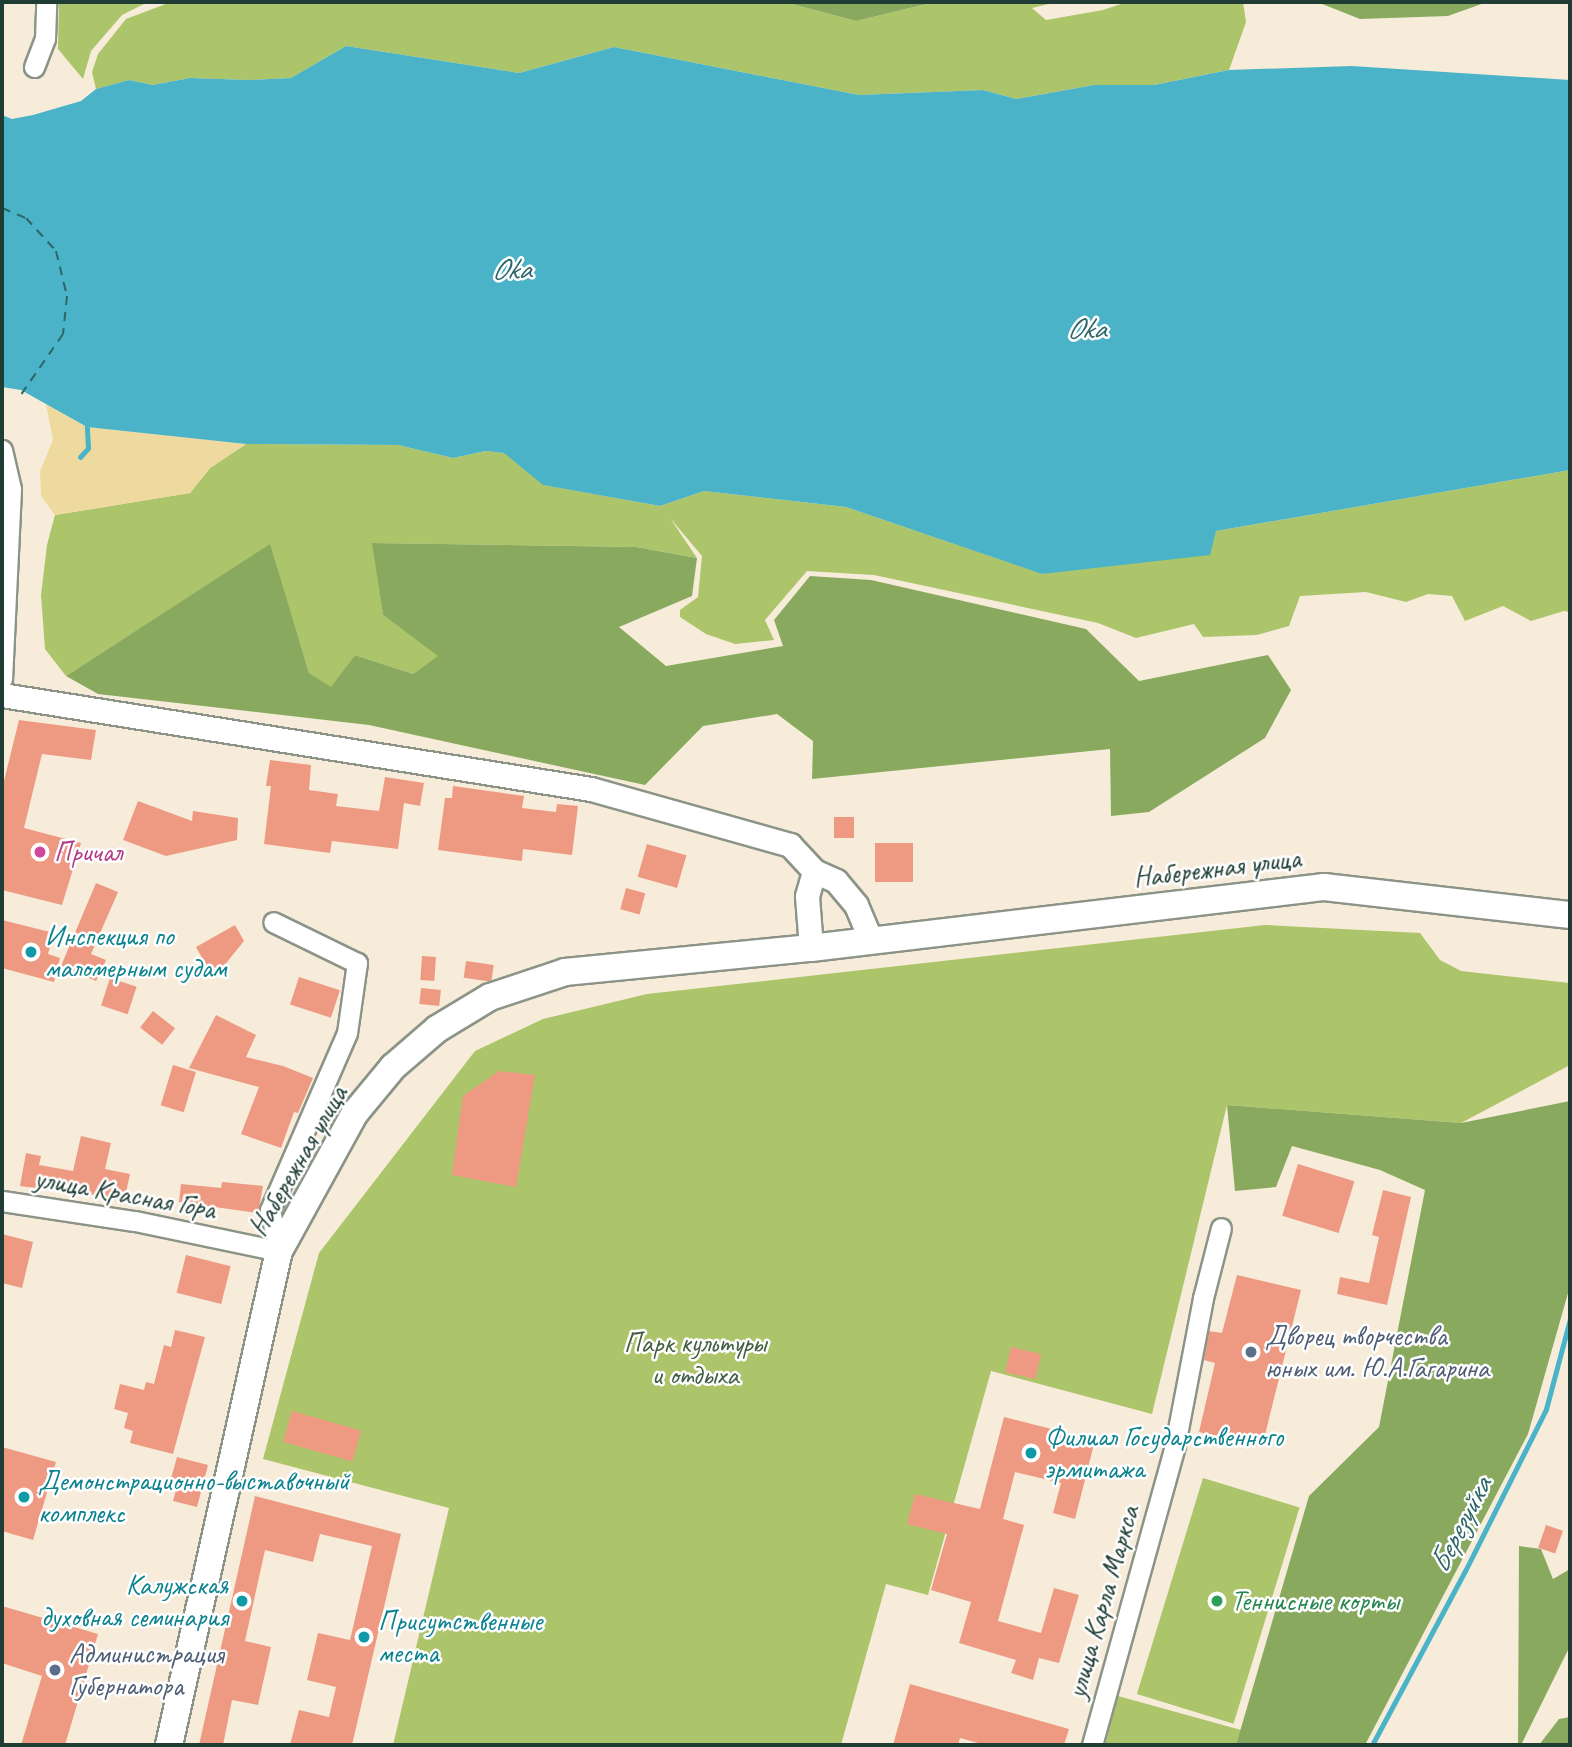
<!DOCTYPE html>
<html>
<head>
<meta charset="utf-8">
<style>
	body { margin:0 }
	#map { position:relative; width:1572px; height:1747px; overflow:hidden; background:#f7ecda; font-family:Caveat,sans-serif }
	div>[style] { position:absolute }
	.green>* { inset:0; background:#acc46a; transform-origin:0 0 }
	.forest>* { inset:0; background:#89aa5e }
	.sand>* { inset:0; background:#eeda9e }
	.water>* { inset:0; background:#4ab3c8 }
	.stream>* { height:5px; margin:-2.5px; padding:0 2.5px; transform-origin:2.5px; border-radius:2.5px; background:#4ab3c8 }
	.ferry>* { height:2px; margin-top:-1px; transform-origin:0; background:repeating-linear-gradient(90deg,#2e6668 0 9px,transparent 0 16px) }
	.building>* { inset:0; background:#ee9a82; transform-origin:0 0 }
	.roads { filter:drop-shadow(2px 0 #8b9487) drop-shadow(-2px 0 #8b9487) drop-shadow(0 2px #8b9487) drop-shadow(0 -2px #8b9487) }
	.minor>* { height:19px; margin:-9.5px; padding:0 9.5px; transform-origin:9.5px; border-radius:9.5px; background:#fff }
	.tertiary>* { height:23px; margin:-11.5px; padding:0 11.5px; transform-origin:11.5px; border-radius:11.5px; background:#fff }
	.secondary>* { height:26px; margin:-13px; padding:0 13px; transform-origin:13px; border-radius:13px; background:#fff }
	.dots>* { width:19px; height:19px; translate:-50% -50%; box-sizing:border-box; border:4px solid #fff; border-radius:50% }
	span { translate:-50% -50%; white-space:nowrap; text-align:center; line-height:1.15; -webkit-text-stroke:5px #fff; paint-order:stroke }
	.hotel-label { font-size:28px; color:#b23c85 }
	.left { translate:0 -50%; text-align:left }
	.street-label { font-size:28px; color:#1f3d34 }
	.culture-label { font-size:28px; color:#0d838f }
	.right { translate:-100% -50%; text-align:right }
	.service-label { font-size:28px; color:#4e5e75 }
	.park-label { font-size:28px; color:#425f42 }
	.leisure-label { font-size:28px; color:#27864d }
	.water-label { font-size:30px; color:#2e6668; font-style:italic }
	.frame { position:absolute; inset:0; border:4px solid #1f3d34; pointer-events:none }
</style>
</head>
<body>
<div id="map">
	<div class="green">
		<i style="clip-path:polygon(59px 2px,148px 2px,122px 15px,91px 51px,83px 79px,58px 49px)"></i>
		<i style="clip-path:polygon(171px 2px,784px 2px,856px 21px,935px 2px,1057px 2px,1032px 8px,1046px 20px,1103px 10px,1127px 2px,1243px 2px,1246px 22px,1229px 70px,1154px 85px,1094px 85px,1016px 99px,983px 90px,859px 95px,614px 47px,519px 73px,346px 46px,291px 78px,250px 80px,190px 78px,153px 85px,129px 80px,96px 89px,92px 72px,98px 54px,126px 19px)"></i>
		<i style="clip-path:polygon(246px 444px,398px 445px,453px 458px,486px 451px,505px 453px,544px 485px,660px 506px,704px 491px,846px 507px,1043px 574px,1216px 531px,1570px 470px,1570px 612px,1564px 611px,1531px 621px,1503px 606px,1465px 621px,1452px 596px,1428px 594px,1406px 602px,1366px 592px,1300px 596px,1289px 626px,1257px 635px,1203px 637px,1194px 624px,1136px 638px,1098px 623px,874px 575px,807px 571px,765px 620px,774px 640px,735px 644px,706px 634px,680px 617px,680px 610px,698px 597px,702px 556px,670px 518px,697px 558px,636px 547px,373px 543px,383px 615px,439px 656px,413px 674px,355px 655px,331px 688px,309px 673px,269px 545px,66px 676px,45px 649px,41px 595px,47px 545px,55px 515px,190px 493px,210px 468px)"></i>
		<i style="clip-path:polygon(1265px 925px,1420px 933px,1440px 960px,1461px 971px,1570px 983px,1570px 1065px,1461px 1123px,1227px 1105px,1152px 1414px,991px 1371px,928px 1595px,886px 1584px,841px 1745px,393px 1745px,449px 1508px,263px 1459px,319px 1253px,475px 1051px,543px 1019px,647px 994px)"></i>
		<i style="left:1203px;top:1478px;width:101px;height:226px;rotate:17deg"></i>
		<i style="clip-path:polygon(1118px 1696px,1241px 1730px,1236px 1745px,1105px 1745px)"></i>
	</div>
	<div class="forest">
		<i style="clip-path:polygon(784px 2px,935px 2px,856px 21px)"></i>
		<i style="clip-path:polygon(1317px 2px,1487px 2px,1448px 16px,1360px 19px)"></i>
		<i style="clip-path:polygon(372px 543px,636px 547px,697px 558px,692px 596px,619px 627px,666px 666px,783px 646px,774px 620px,810px 576px,871px 580px,1086px 629px,1139px 681px,1268px 655px,1291px 690px,1265px 738px,1149px 812px,1111px 816px,1110px 749px,812px 779px,813px 741px,777px 714px,703px 726px,645px 785px,369px 725px,98px 694px,66px 676px,270px 544px,309px 673px,331px 687px,355px 655px,413px 674px,438px 656px,383px 615px)"></i>
		<i style="clip-path:polygon(1570px 1101px,1570px 1286px,1528px 1434px,1365px 1745px,1236px 1745px,1309px 1496px,1379px 1427px,1425px 1190px,1380px 1170px,1292px 1146px,1276px 1187px,1235px 1191px,1227px 1105px,1461px 1123px)"></i>
		<i style="clip-path:polygon(1519px 1546px,1541px 1549px,1553px 1579px,1570px 1569px,1570px 1646px,1521px 1745px,1518px 1745px)"></i>
		<i style="clip-path:polygon(1570px 1717px,1570px 1745px,1539px 1745px,1559px 1719px)"></i>
	</div>
	<div class="sand">
		<i style="clip-path:polygon(46px 404px,87px 427px,246px 444px,210px 468px,190px 493px,55px 515px,41px 496px,40px 471px,53px 440px)"></i>
	</div>
	<div class="water">
		<i style="clip-path:polygon(346px 46px,519px 73px,614px 47px,859px 95px,983px 90px,1016px 99px,1094px 85px,1154px 85px,1229px 70px,1352px 66px,1570px 80px,1570px 470px,1216px 531px,1210px 555px,1042px 574px,846px 507px,704px 491px,660px 506px,543px 485px,504px 453px,486px 451px,453px 458px,398px 445px,246px 444px,87px 427px,21px 390px,2px 387px,2px 115px,12px 119px,33px 115px,81px 101px,96px 89px,129px 80px,153px 85px,190px 78px,250px 80px,291px 78px)"></i>
	</div>
	<div class="stream">
		<i style="left:80px;top:457px;width:12px;rotate:-48deg"></i>
		<i style="left:88px;top:448px;width:21px;rotate:-93deg"></i>
		<i style="left:1372px;top:1745px;width:197px;rotate:-61.9deg"></i>
		<i style="left:1465px;top:1571px;width:181px;rotate:-63.4deg"></i>
		<i style="left:1546px;top:1409px;width:93px;rotate:-75.1deg"></i>
	</div>
	<div class="ferry">
		<i style="left:2px;top:208px;width:26px;rotate:23deg"></i>
		<i style="left:26px;top:218px;width:45px;rotate:47.7deg"></i>
		<i style="left:56px;top:251px;width:46px;rotate:76.3deg"></i>
		<i style="left:67px;top:296px;width:38px;rotate:96deg"></i>
		<i style="left:63px;top:334px;width:75px;rotate:124.7deg"></i>
	</div>
	<div class="building">
		<i style="clip-path:polygon(19px 720px,96px 730px,91px 760px,42px 754px,24px 828px,81px 843px,62px 905px,2px 890px,2px 789px)"></i>
		<i style="clip-path:polygon(270px 760px,311px 765px,309px 790px,338px 794px,336px 806px,379px 811px,385px 777px,424px 783px,420px 806px,404px 803px,398px 849px,332px 841px,330px 853px,264px 844px,271px 786px,266px 786px)"></i>
		<i style="clip-path:polygon(453px 786px,524px 796px,522px 808px,556px 812px,557px 804px,578px 806px,572px 855px,523px 849px,522px 861px,438px 850px,445px 798px,452px 798px)"></i>
		<i style="clip-path:polygon(138px 801px,192px 821px,193px 811px,238px 818px,237px 840px,166px 856px,123px 840px)"></i>
		<i style="left:834px;top:817px;width:20px;height:21px"></i>
		<i style="left:875px;top:843px;width:38px;height:39px"></i>
		<i style="left:647px;top:844px;width:41px;height:34px;rotate:16deg"></i>
		<i style="clip-path:polygon(96px 883px,118px 892px,91px 954px,106px 960px,96px 981px,61px 966px)"></i>
		<i style="left:626px;top:888px;width:20px;height:22px;rotate:15deg"></i>
		<i style="clip-path:polygon(2px 920px,54px 933px,48px 954px,60px 958px,54px 982px,2px 968px)"></i>
		<i style="clip-path:polygon(235px 925px,244px 941px,223px 967px,211px 974px,196px 947px)"></i>
		<i style="left:422px;top:956px;width:14px;height:24px;rotate:4deg"></i>
		<i style="left:466px;top:961px;width:28px;height:17px;rotate:8deg"></i>
		<i style="left:299px;top:977px;width:43px;height:29px;rotate:18deg"></i>
		<i style="left:110px;top:978px;width:28px;height:29px;rotate:18deg"></i>
		<i style="left:421px;top:988px;width:20px;height:16px;rotate:6deg"></i>
		<i style="left:153px;top:1011px;width:28px;height:21px;rotate:38deg"></i>
		<i style="clip-path:polygon(216px 1015px,256px 1035px,246px 1057px,283px 1066px,313px 1078px,298px 1113px,294px 1112px,281px 1148px,241px 1134px,259px 1087px,189px 1068px)"></i>
		<i style="left:173px;top:1065px;width:24px;height:42px;rotate:17deg"></i>
		<i style="clip-path:polygon(499px 1071px,535px 1075px,516px 1187px,452px 1175px,463px 1096px)"></i>
		<i style="clip-path:polygon(81px 1136px,111px 1143px,105px 1169px,130px 1174px,124px 1202px,52px 1185px,51px 1190px,20px 1186px,26px 1153px,41px 1156px,39px 1165px,73px 1171px)"></i>
		<i style="left:1298px;top:1164px;width:59px;height:54px;rotate:17deg"></i>
		<i style="clip-path:polygon(222px 1182px,263px 1186px,258px 1213px,179px 1202px,181px 1184px,221px 1188px)"></i>
		<i style="clip-path:polygon(1383px 1190px,1411px 1197px,1387px 1305px,1337px 1294px,1340px 1277px,1369px 1283px,1379px 1237px,1372px 1235px)"></i>
		<i style="clip-path:polygon(2px 1234px,33px 1242px,22px 1288px,2px 1283px)"></i>
		<i style="left:186px;top:1255px;width:46px;height:39px;rotate:14deg"></i>
		<i style="clip-path:polygon(1237px 1275px,1301px 1290px,1262px 1447px,1199px 1432px,1215px 1363px,1204px 1360px,1209px 1331px,1222px 1333px)"></i>
		<i style="clip-path:polygon(175px 1330px,205px 1337px,173px 1454px,130px 1443px,133px 1431px,124px 1428px,128px 1413px,114px 1409px,120px 1384px,144px 1390px,146px 1382px,154px 1384px,164px 1345px,171px 1347px)"></i>
		<i style="left:1011px;top:1347px;width:31px;height:26px;rotate:13deg"></i>
		<i style="left:292px;top:1411px;width:72px;height:32px;rotate:16deg"></i>
		<i style="clip-path:polygon(1004px 1417px,1095px 1440px,1075px 1519px,1053px 1513px,1061px 1483px,1015px 1472px,1003px 1519px,1024px 1525px,998px 1621px,1041px 1633px,1054px 1588px,1079px 1595px,1059px 1663px,1039px 1658px,1033px 1680px,1011px 1673px,1016px 1660px,959px 1643px,971px 1602px,931px 1590px,947px 1534px,907px 1524px,915px 1494px,980px 1509px)"></i>
		<i style="clip-path:polygon(2px 1447px,56px 1462px,33px 1540px,2px 1531px)"></i>
		<i style="clip-path:polygon(177px 1457px,208px 1465px,197px 1507px,173px 1501px,178px 1483px,170px 1482px)"></i>
		<i style="clip-path:polygon(255px 1496px,401px 1534px,352px 1745px,290px 1745px,299px 1710px,329px 1717px,336px 1687px,307px 1680px,318px 1633px,350px 1640px,372px 1546px,320px 1534px,313px 1562px,265px 1550px,245px 1641px,271px 1647px,258px 1705px,232px 1700px,223px 1745px,199px 1745px)"></i>
		<i style="left:1546px;top:1525px;width:18px;height:24px;rotate:19deg"></i>
		<i style="clip-path:polygon(2px 1606px,98px 1634px,65px 1745px,21px 1745px,42px 1676px,2px 1663px)"></i>
		<i style="clip-path:polygon(910px 1684px,1069px 1729px,1064px 1745px,985px 1745px,960px 1738px,958px 1745px,893px 1745px)"></i>
	</div>
	<div class="roads">
		<div class="minor">
			<i style="left:34px;top:67px;width:30px;rotate:-69deg"></i>
			<i style="left:45px;top:39px;width:37px;rotate:-88deg"></i>
			<i style="left:2px;top:450px;width:40px;rotate:77deg"></i>
			<i style="left:11px;top:489px;width:190px;rotate:92.7deg"></i>
			<i style="left:2px;top:1201px;width:134px;rotate:8.6deg"></i>
			<i style="left:135px;top:1221px;width:147px;rotate:11.8deg"></i>
			<i style="left:279px;top:1251px;width:42px;rotate:-102.4deg"></i>
			<i style="left:270px;top:1210px;width:193px;rotate:-66.5deg"></i>
			<i style="left:347px;top:1033px;width:71px;rotate:-81.9deg"></i>
			<i style="left:357px;top:963px;width:93px;rotate:-154deg"></i>
			<i style="left:1092px;top:1745px;width:311px;rotate:-74.5deg"></i>
			<i style="left:1175px;top:1445px;width:150px;rotate:-79.2deg"></i>
			<i style="left:1203px;top:1298px;width:72px;rotate:-75.6deg"></i>
		</div>
		<div class="tertiary">
			<i style="left:2px;top:695px;width:596px;rotate:9.07deg"></i>
			<i style="left:591px;top:789px;width:207px;rotate:15.7deg"></i>
			<i style="left:790px;top:845px;width:35px;rotate:47deg"></i>
			<i style="left:814px;top:871px;width:24px;rotate:24deg"></i>
			<i style="left:836px;top:881px;width:31px;rotate:50deg"></i>
			<i style="left:856px;top:905px;width:39px;rotate:67deg"></i>
			<i style="left:811px;top:948px;width:52px;rotate:-94.4deg"></i>
			<i style="left:807px;top:896px;width:26px;rotate:-74deg"></i>
		</div>
		<div class="secondary">
			<i style="left:169px;top:1745px;width:506px;rotate:-77.45deg"></i>
			<i style="left:279px;top:1251px;width:158px;rotate:-61.2deg"></i>
			<i style="left:355px;top:1113px;width:60px;rotate:-50.4deg"></i>
			<i style="left:393px;top:1067px;width:58px;rotate:-40.8deg"></i>
			<i style="left:437px;top:1029px;width:62px;rotate:-31.1deg"></i>
			<i style="left:490px;top:997px;width:79px;rotate:-18.4deg"></i>
			<i style="left:565px;top:972px;width:247px;rotate:-5.6deg"></i>
			<i style="left:811px;top:948px;width:517px;rotate:-6.78deg"></i>
			<i style="left:1324px;top:887px;width:248px;rotate:6.5deg"></i>
		</div>
	</div>
	<div class="dots">
		<i style="left:40px;top:852px;background:#d1479c"></i>
		<i style="left:31px;top:952px;background:#0f9aa8"></i>
		<i style="left:1251px;top:1352px;background:#5c6f8a"></i>
		<i style="left:1031px;top:1453px;background:#0f9aa8"></i>
		<i style="left:24px;top:1497px;background:#0f9aa8"></i>
		<i style="left:242px;top:1601px;background:#0f9aa8"></i>
		<i style="left:1217px;top:1601px;background:#2e9e5b"></i>
		<i style="left:364px;top:1637px;background:#0f9aa8"></i>
		<i style="left:55px;top:1670px;background:#5c6f8a"></i>
	</div>
	<div class="hotel-label">
		<span class="left" style="left:54px;top:852px">Причал</span>
	</div>
	<div class="street-label">
		<span style="left:1217px;top:868px;rotate:-7deg">Набережная улица</span>
		<span style="left:298px;top:1161px;rotate:-60deg">Набережная улица</span>
		<span style="left:125px;top:1194px;rotate:10deg">улица Красная Гора</span>
		<span style="left:1103px;top:1602px;rotate:-74deg">улица Карла Маркса</span>
	</div>
	<div class="culture-label">
		<span class="left" style="left:45px;top:952px">Инспекция по<br>маломерным судам</span>
		<span class="left" style="left:1045px;top:1453px">Филиал Государственного<br>эрмитажа</span>
		<span class="left" style="left:38px;top:1497px">Демонстрационно-выставочный<br>комплекс</span>
		<span class="right" style="left:228px;top:1601px">Калужская<br>духовная семинария</span>
		<span class="left" style="left:378px;top:1637px">Присутственные<br>места</span>
	</div>
	<div class="service-label">
		<span class="left" style="left:1265px;top:1352px">Дворец творчества<br>юных им. Ю.А.Гагарина</span>
		<span class="left" style="left:69px;top:1670px">Администрация<br>Губернатора</span>
	</div>
	<div class="park-label">
		<span style="left:695px;top:1359px">Парк культуры<br>и отдыха</span>
	</div>
	<div class="leisure-label">
		<span class="left" style="left:1231px;top:1601px">Теннисные корты</span>
	</div>
	<div class="water-label">
		<span style="left:511px;top:269px;rotate:-1deg">Oka</span>
		<span style="left:1086px;top:328px">Oka</span>
		<span style="left:1460px;top:1525px;rotate:-63deg">Березуйка</span>
	</div>
	<div class="frame"></div>
</div>
</body>
</html>
